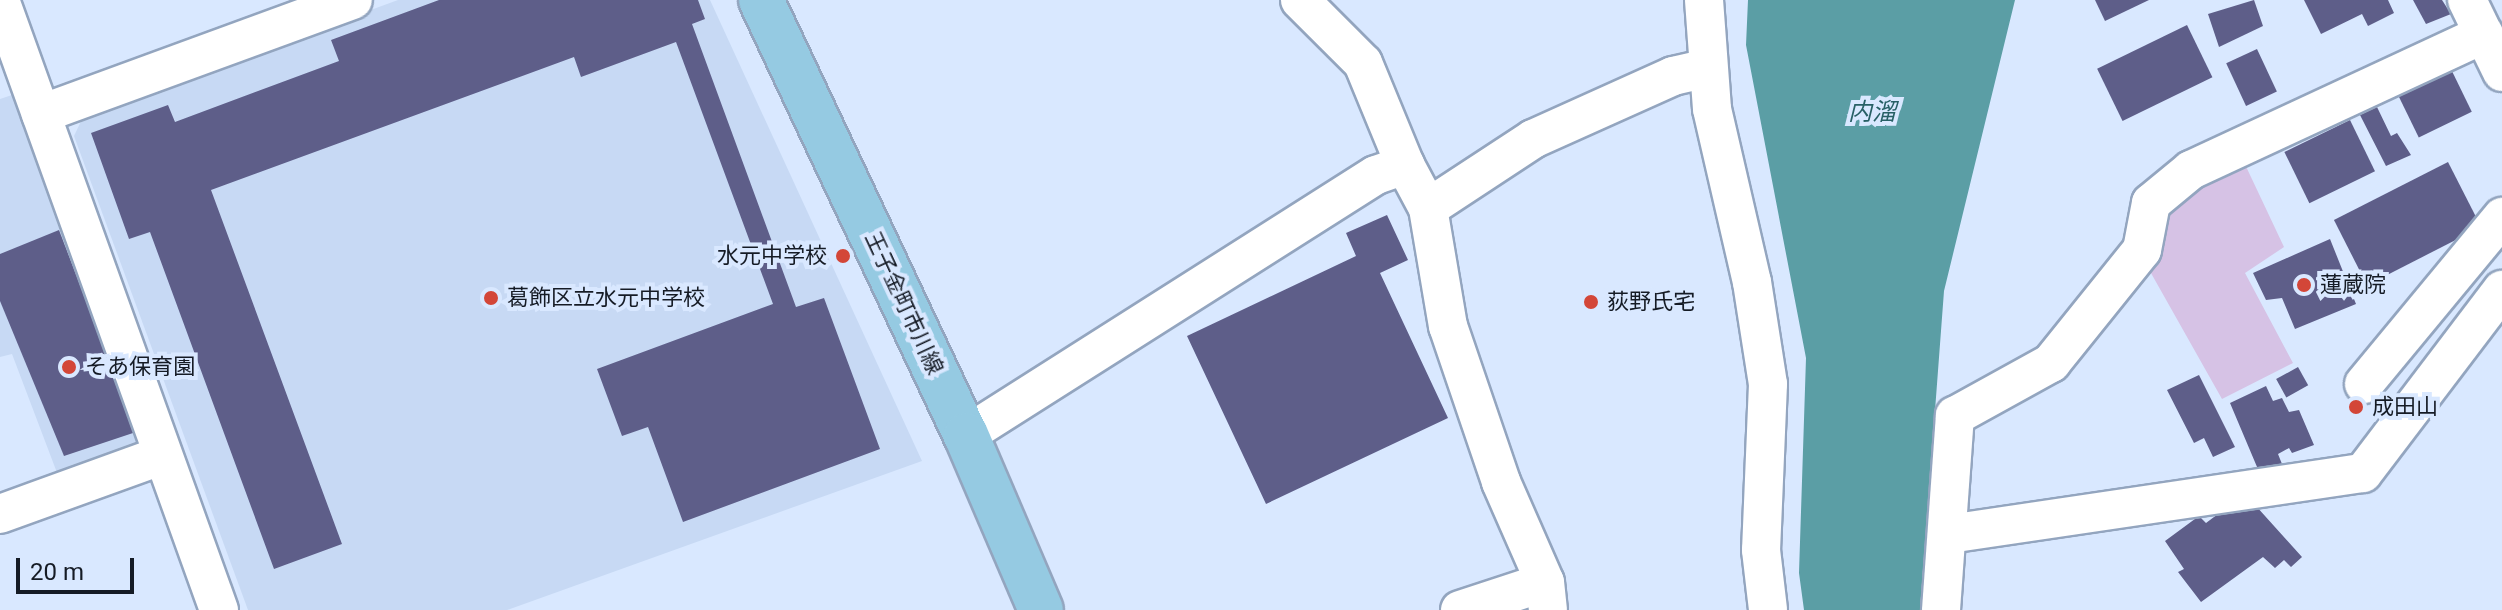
<!DOCTYPE html>
<html>
<head>
<meta charset="utf-8">
<style>
	body { margin:0 }
	#map { position:relative; width:2502px; height:610px; overflow:hidden; background:#d9e8ff; font-family:Roboto,"Noto Sans JP",sans-serif }
	div>[style] { position:absolute }
	.built>* { inset:0; background:#c7d9f4 }
	.green>* { inset:0; background:#d6c2e5 }
	.water>* { inset:0; background:#5b9ea5 }
	.building>* { inset:0; background:#5e5e89; transform-origin:0 0 }
	.roads { filter:drop-shadow(2px 0 #93a5bf) drop-shadow(-2px 0 #93a5bf) drop-shadow(0 2px #93a5bf) drop-shadow(0 -2px #93a5bf) }
	.minor>* { height:38px; margin:-19px; padding:0 19px; transform-origin:19px; border-radius:19px; background:#fff }
	.major>* { height:44px; margin:-22px; padding:0 22px; transform-origin:22px; border-radius:22px; background:#95cae2 }
	.dots>* { width:22px; height:22px; translate:-50% -50%; box-sizing:border-box; border:4px solid #d9e8ff; border-radius:50% }
	span { translate:-50% -50%; white-space:nowrap; text-align:center; line-height:1.15; -webkit-text-stroke:8px #d9e8ff; paint-order:stroke }
	.poi-label { font-size:22px; color:#151b25 }
	.right { translate:-100% -50%; text-align:right }
	.left { translate:0 -50%; text-align:left }
	.street-label { font-size:22px; color:#151b25 }
	.water-label { font-size:24px; color:#286066; font-style:italic }
	.scale { position:absolute; left:16px; top:558px; width:118px; height:36px; box-sizing:border-box; border:4px solid #151b25; border-top:0; padding-left:10px; font-size:24px; line-height:28px; white-space:nowrap; color:#151b25; -webkit-text-stroke:6px #d9e8ff; paint-order:stroke }
</style>
</head>
<body>
<div id="map">
	<div class="built">
		<i style="clip-path:polygon(398px 0,710px 0,922px 461px,507px 610px,248px 610px,74px 136px,84px 115px)"></i>
		<i style="clip-path:polygon(18px 93px,151px 447px,59px 478px,12px 354px,0 357px,0 99px)"></i>
	</div>
	<div class="green">
		<i style="clip-path:polygon(2242px 158px,2284px 247px,2245px 273px,2293px 363px,2222px 399px,2147px 266px,2158px 216px)"></i>
	</div>
	<div class="water">
		<i style="clip-path:polygon(1748px 0,2015px 0,1944px 291px,1920px 610px,1804px 610px,1799px 573px,1806px 358px,1746px 45px)"></i>
	</div>
	<div class="building">
		<i style="clip-path:polygon(439px 0,698px 0,705px 19px,692px 24px,796px 307px,824px 298px,880px 449px,683px 522px,648px 427px,622px 436px,597px 369px,773px 304px,676px 42px,581px 77px,574px 57px,211px 190px,342px 544px,274px 569px,150px 232px,129px 239px,91px 133px,168px 105px,175px 122px,339px 61px,331px 40px)"></i>
		<i style="clip-path:polygon(2095px 0,2149px 0,2105px 21px)"></i>
		<i style="clip-path:polygon(2254px 0,2263px 26px,2219px 47px,2208px 14px)"></i>
		<i style="clip-path:polygon(2304px 0,2388px 0,2394px 13px,2368px 26px,2362px 14px,2321px 34px)"></i>
		<i style="clip-path:polygon(2413px 0,2442px 0,2451px 14px,2426px 24px)"></i>
		<i style="left:2187px;top:25px;width:58px;height:100px;rotate:64deg"></i>
		<i style="left:2257px;top:49px;width:47px;height:34px;rotate:65deg"></i>
		<i style="left:2449px;top:65px;width:52px;height:59px;rotate:64deg"></i>
		<i style="clip-path:polygon(2377px 107px,2391px 136px,2397px 133px,2411px 155px,2386px 166px,2360px 115px)"></i>
		<i style="left:2350px;top:120px;width:57px;height:73px;rotate:64deg"></i>
		<i style="left:2448px;top:162px;width:73px;height:128px;rotate:63deg"></i>
		<i style="clip-path:polygon(1387px 215px,1408px 260px,1380px 273px,1448px 418px,1266px 504px,1187px 336px,1356px 256px,1346px 233px)"></i>
		<i style="clip-path:polygon(59px 230px,136px 432px,64px 456px,0 301px,0 254px)"></i>
		<i style="clip-path:polygon(2330px 239px,2356px 304px,2295px 329px,2282px 298px,2266px 300px,2253px 273px)"></i>
		<i style="left:2298px;top:367px;width:21px;height:25px;rotate:61deg"></i>
		<i style="clip-path:polygon(2199px 375px,2235px 447px,2213px 457px,2204px 438px,2194px 443px,2167px 390px)"></i>
		<i style="clip-path:polygon(2266px 386px,2273px 401px,2282px 398px,2289px 412px,2299px 410px,2314px 445px,2292px 453px,2289px 448px,2278px 454px,2282px 464px,2260px 474px,2230px 403px)"></i>
		<i style="clip-path:polygon(2256px 506px,2302px 557px,2291px 567px,2284px 560px,2275px 568px,2263px 557px,2201px 602px,2178px 572px,2184px 569px,2165px 541px,2199px 516px,2206px 523px,2218px 514px)"></i>
	</div>
	<div class="roads">
		<div class="minor">
			<i style="left:0;top:0;width:648px;rotate:70.25deg"></i>
			<i style="left:1300px;top:0;width:89px;rotate:45deg"></i>
			<i style="left:1363px;top:63px;width:110px;rotate:67.6deg"></i>
			<i style="left:1405px;top:165px;width:49px;rotate:61.9deg"></i>
			<i style="left:1428px;top:208px;width:120px;rotate:80.4deg"></i>
			<i style="left:1448px;top:326px;width:165px;rotate:71.2deg"></i>
			<i style="left:1501px;top:482px;width:109px;rotate:66.3deg"></i>
			<i style="left:1545px;top:582px;width:28px;rotate:84deg"></i>
			<i style="left:1704px;top:0;width:109px;rotate:85.8deg"></i>
			<i style="left:1712px;top:109px;width:178px;rotate:77deg"></i>
			<i style="left:1752px;top:282px;width:103px;rotate:81.1deg"></i>
			<i style="left:1768px;top:384px;width:166px;rotate:92.4deg"></i>
			<i style="left:1761px;top:550px;width:60px;rotate:83.3deg"></i>
			<i style="left:2467px;top:0;width:80px;rotate:64.1deg"></i>
			<i style="left:41px;top:114px;width:332px;rotate:-20.1deg"></i>
			<i style="left:1428px;top:208px;width:126px;rotate:-33.3deg"></i>
			<i style="left:1533px;top:139px;width:154px;rotate:-24.2deg"></i>
			<i style="left:1673px;top:76px;width:36px;rotate:-13deg"></i>
			<i style="left:2364px;top:384px;width:217px;rotate:-50.4deg"></i>
			<i style="left:966px;top:435px;width:485px;rotate:-32.4deg"></i>
			<i style="left:1376px;top:175px;width:31px;rotate:-19deg"></i>
			<i style="left:0;top:514px;width:173px;rotate:-19.9deg"></i>
			<i style="left:1949px;top:534px;width:418px;rotate:-8.4deg"></i>
			<i style="left:2363px;top:473px;width:230px;rotate:-52.8deg"></i>
			<i style="left:1460px;top:610px;width:89px;rotate:-18.2deg"></i>
			<i style="left:1941px;top:610px;width:195px;rotate:-85.9deg"></i>
			<i style="left:1955px;top:416px;width:110px;rotate:-28.9deg"></i>
			<i style="left:2051px;top:363px;width:145px;rotate:-51.2deg"></i>
			<i style="left:2142px;top:250px;width:48px;rotate:-79.2deg"></i>
			<i style="left:2151px;top:203px;width:52px;rotate:-39.5deg"></i>
			<i style="left:2191px;top:170px;width:323px;rotate:-24.9deg"></i>
		</div>
		<div class="major">
			<i style="left:761px;top:0;width:481px;rotate:64.8deg"></i>
			<i style="left:966px;top:435px;width:190px;rotate:66.8deg"></i>
		</div>
	</div>
	<div class="dots">
		<i style="left:843px;top:256px;background:#d34638"></i>
		<i style="left:2304px;top:285px;background:#d34638"></i>
		<i style="left:491px;top:298px;background:#d34638"></i>
		<i style="left:1591px;top:302px;background:#d34638"></i>
		<i style="left:69px;top:367px;background:#d34638"></i>
		<i style="left:2356px;top:407px;background:#d34638"></i>
	</div>
	<div class="poi-label">
		<span class="right" style="left:827px;top:256px">水元中学校</span>
		<span class="left" style="left:2320px;top:285px">蓮蔵院</span>
		<span class="left" style="left:507px;top:298px">葛飾区立水元中学校</span>
		<span class="left" style="left:1607px;top:302px">荻野氏宅</span>
		<span class="left" style="left:85px;top:367px">そあ保育園</span>
		<span class="left" style="left:2372px;top:407px">成田山</span>
	</div>
	<div class="street-label">
		<span style="left:904px;top:303px;rotate:65deg">王子金町市川線</span>
	</div>
	<div class="water-label">
		<span style="left:1872px;top:113px">内溜</span>
	</div>
	<div class="scale">20 m</div>
</div>
</body>
</html>
